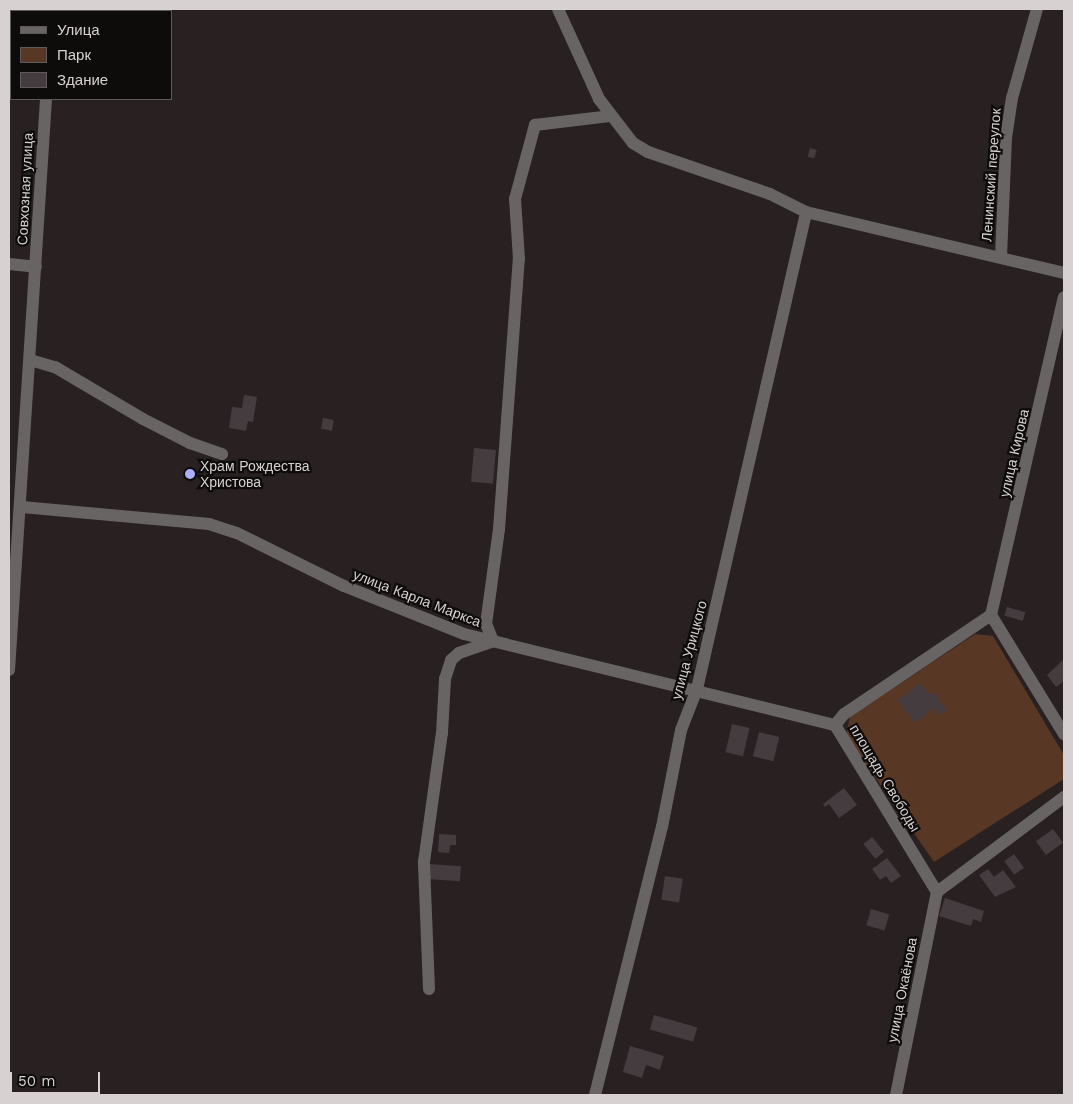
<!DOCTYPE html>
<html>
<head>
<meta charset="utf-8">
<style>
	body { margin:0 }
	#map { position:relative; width:1073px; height:1104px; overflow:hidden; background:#282021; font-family:"Work Sans",sans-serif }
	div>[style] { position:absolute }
	.green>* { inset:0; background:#593725 }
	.building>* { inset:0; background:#453c3f; transform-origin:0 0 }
	.minor>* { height:12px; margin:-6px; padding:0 6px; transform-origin:6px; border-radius:6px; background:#696464 }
	.dots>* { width:14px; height:14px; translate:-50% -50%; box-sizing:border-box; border:2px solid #0e0b0b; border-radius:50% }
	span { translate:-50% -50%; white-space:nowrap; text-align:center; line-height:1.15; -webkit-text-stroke:4.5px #0e0b0b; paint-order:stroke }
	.street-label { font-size:14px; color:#d7d1d2 }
	.poi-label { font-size:14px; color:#d7d1d2 }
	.left { translate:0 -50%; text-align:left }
	.frame { position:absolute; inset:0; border:10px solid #d7d1d2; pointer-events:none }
	.legend { position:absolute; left:10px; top:10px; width:162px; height:90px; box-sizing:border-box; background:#0e0b0b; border:1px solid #5e5a5b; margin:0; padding:6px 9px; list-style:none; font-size:15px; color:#d7d1d2 }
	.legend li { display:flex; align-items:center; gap:10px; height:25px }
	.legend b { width:25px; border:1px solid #5e5a5b }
	.scale { position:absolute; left:10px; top:1072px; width:90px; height:22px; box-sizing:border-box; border:2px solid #d7d1d2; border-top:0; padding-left:6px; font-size:15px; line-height:18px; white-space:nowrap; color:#d7d1d2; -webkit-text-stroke:4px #0e0b0b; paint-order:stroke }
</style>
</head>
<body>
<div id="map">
	<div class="green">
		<i style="clip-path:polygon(975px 634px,993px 636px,1064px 755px,1064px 779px,934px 862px,846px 735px,850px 717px)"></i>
	</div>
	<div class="building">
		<i style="left:810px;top:148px;width:7px;height:9px;rotate:16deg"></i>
		<i style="clip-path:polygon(244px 395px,257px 397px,253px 422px,248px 421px,246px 431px,229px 428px,232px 407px,242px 408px)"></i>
		<i style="left:323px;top:418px;width:11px;height:11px;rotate:10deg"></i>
		<i style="left:474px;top:448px;width:22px;height:34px;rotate:5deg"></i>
		<i style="left:1007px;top:607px;width:19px;height:9px;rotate:16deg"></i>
		<i style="clip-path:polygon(1064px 659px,1064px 681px,1056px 687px,1047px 675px)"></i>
		<i style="clip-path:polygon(921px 683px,929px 694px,933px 692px,947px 710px,939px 715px,935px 708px,915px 723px,897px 700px)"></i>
		<i style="left:732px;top:724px;width:18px;height:29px;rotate:13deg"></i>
		<i style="left:759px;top:732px;width:21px;height:25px;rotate:14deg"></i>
		<i style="clip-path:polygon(844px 788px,857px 805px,839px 818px,829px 804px,825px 807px,823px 804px)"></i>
		<i style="left:1053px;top:829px;width:17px;height:21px;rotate:54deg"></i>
		<i style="clip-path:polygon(439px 834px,456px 835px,456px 845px,450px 845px,449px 853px,438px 852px)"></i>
		<i style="left:872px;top:837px;width:19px;height:11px;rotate:51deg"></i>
		<i style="left:1014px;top:854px;width:17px;height:12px;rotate:54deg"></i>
		<i style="clip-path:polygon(887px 858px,901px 876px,891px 883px,886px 876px,880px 880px,872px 869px)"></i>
		<i style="left:429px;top:864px;width:32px;height:15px;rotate:4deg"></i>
		<i style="clip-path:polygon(988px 869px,994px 877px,1003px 870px,1016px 887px,995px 897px,979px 875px)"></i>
		<i style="left:665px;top:876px;width:18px;height:24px;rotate:9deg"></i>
		<i style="clip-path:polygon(945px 898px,984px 911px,981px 922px,973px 919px,971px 926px,939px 916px)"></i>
		<i style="left:871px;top:909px;width:19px;height:17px;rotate:16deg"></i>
		<i style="left:654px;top:1015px;width:45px;height:15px;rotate:16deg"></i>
		<i style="clip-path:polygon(630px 1046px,664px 1056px,660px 1070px,646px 1065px,642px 1078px,623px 1072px)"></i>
	</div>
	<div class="minor">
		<i style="left:558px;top:9px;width:99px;rotate:65.5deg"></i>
		<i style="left:599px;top:99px;width:56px;rotate:52.3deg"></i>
		<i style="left:633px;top:143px;width:17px;rotate:31deg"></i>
		<i style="left:648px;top:152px;width:129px;rotate:19deg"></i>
		<i style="left:770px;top:194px;width:40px;rotate:26.6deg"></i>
		<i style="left:806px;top:212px;width:265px;rotate:13.3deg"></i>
		<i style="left:51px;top:11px;width:2px;rotate:-90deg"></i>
		<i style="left:1001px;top:257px;width:119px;rotate:-87.6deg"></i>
		<i style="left:1006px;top:138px;width:40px;rotate:-81.5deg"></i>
		<i style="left:1012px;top:98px;width:92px;rotate:-74.3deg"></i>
		<i style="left:9px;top:264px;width:27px;rotate:6deg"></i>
		<i style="left:30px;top:360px;width:26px;rotate:16deg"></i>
		<i style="left:55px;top:367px;width:102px;rotate:30.6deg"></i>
		<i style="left:143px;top:419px;width:53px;rotate:27.1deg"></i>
		<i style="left:190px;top:443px;width:34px;rotate:19deg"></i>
		<i style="left:22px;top:507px;width:188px;rotate:5.2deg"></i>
		<i style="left:209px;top:524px;width:29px;rotate:18deg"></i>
		<i style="left:237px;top:533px;width:119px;rotate:26.4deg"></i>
		<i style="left:344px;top:586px;width:129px;rotate:21.8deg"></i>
		<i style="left:464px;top:634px;width:382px;rotate:13.8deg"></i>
		<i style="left:991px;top:615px;width:177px;rotate:146deg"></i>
		<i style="left:844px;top:714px;width:14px;rotate:129deg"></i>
		<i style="left:835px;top:725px;width:196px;rotate:58.6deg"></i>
		<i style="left:937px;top:892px;width:159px;rotate:-36.8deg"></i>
		<i style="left:991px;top:615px;width:326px;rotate:-77.1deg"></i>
		<i style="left:991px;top:615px;width:140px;rotate:58.5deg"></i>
		<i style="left:9px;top:670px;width:572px;rotate:-86.29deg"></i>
		<i style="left:429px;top:989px;width:127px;rotate:-92.3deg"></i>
		<i style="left:424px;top:862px;width:130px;rotate:-82.1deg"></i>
		<i style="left:442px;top:733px;width:54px;rotate:-86.8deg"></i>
		<i style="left:445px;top:679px;width:20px;rotate:-72deg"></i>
		<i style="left:451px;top:660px;width:11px;rotate:-41deg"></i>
		<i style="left:459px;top:653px;width:36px;rotate:-19deg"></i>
		<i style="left:493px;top:641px;width:18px;rotate:-112deg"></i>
		<i style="left:486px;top:624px;width:96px;rotate:-82.2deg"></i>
		<i style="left:499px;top:529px;width:271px;rotate:-85.8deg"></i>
		<i style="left:519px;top:259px;width:60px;rotate:-93.8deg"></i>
		<i style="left:515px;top:199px;width:77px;rotate:-74.9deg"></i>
		<i style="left:535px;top:125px;width:77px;rotate:-6.8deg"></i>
		<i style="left:595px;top:1095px;width:276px;rotate:-76deg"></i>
		<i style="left:662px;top:827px;width:99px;rotate:-78.9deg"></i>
		<i style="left:681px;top:730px;width:44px;rotate:-68.7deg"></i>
		<i style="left:697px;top:689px;width:489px;rotate:-77.1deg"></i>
		<i style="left:896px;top:1095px;width:207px;rotate:-78.6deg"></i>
	</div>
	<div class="dots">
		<i style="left:190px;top:474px;background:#a8b0fc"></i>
	</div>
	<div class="street-label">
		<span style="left:991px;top:175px;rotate:-86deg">Ленинский переулок</span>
		<span style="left:25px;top:189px;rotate:-87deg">Совхозная улица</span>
		<span style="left:1014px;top:453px;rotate:-77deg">улица Кирова</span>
		<span style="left:417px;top:598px;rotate:21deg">улица Карла Маркса</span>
		<span style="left:689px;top:650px;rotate:-75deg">улица Урицкого</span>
		<span style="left:885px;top:778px;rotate:59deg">площадь Свободы</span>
		<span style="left:902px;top:990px;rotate:-79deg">улица Окаёнова</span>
	</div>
	<div class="poi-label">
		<span class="left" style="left:200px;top:474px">Храм Рождества<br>Христова</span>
	</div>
	<div class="frame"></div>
	<ul class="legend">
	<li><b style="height:6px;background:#696464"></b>Улица</li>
	<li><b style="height:14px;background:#593725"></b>Парк</li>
	<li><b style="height:14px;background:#453c3f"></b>Здание</li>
	</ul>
	<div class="scale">50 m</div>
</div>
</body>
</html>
